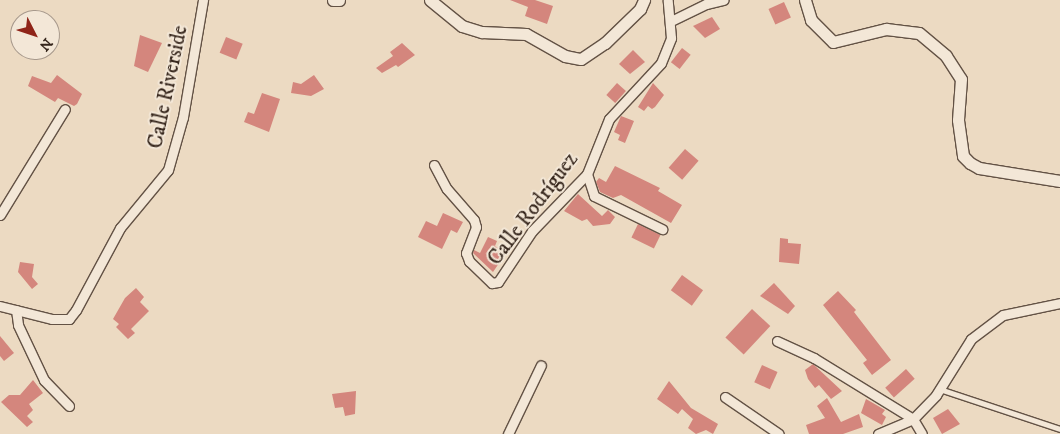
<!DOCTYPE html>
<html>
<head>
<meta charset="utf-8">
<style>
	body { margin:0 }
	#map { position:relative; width:1060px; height:434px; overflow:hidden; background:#ecdac2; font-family:"IM FELL DW Pica",serif }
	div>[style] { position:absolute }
	.building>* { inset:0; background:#d4867d; transform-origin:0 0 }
	.roads { filter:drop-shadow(1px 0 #635245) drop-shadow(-1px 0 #635245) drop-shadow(0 1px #635245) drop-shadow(0 -1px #635245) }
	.service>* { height:4.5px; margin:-2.25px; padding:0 2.25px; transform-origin:2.25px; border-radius:2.25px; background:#f3e7d7 }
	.minor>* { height:9px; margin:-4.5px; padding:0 4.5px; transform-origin:4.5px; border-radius:4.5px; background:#f3e7d7 }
	.tertiary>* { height:11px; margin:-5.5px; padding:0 5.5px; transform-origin:5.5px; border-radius:5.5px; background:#f3e7d7 }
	span { translate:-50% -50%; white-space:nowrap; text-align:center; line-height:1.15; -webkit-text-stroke:4px #f3e7d7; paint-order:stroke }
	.street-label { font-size:21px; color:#35251b }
	.north { position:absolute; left:10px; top:10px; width:50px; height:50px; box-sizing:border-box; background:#f3e7d7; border:1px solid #a7998c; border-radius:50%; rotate:131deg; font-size:14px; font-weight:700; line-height:20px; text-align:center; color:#35251b }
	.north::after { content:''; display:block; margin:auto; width:18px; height:22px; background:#8f2418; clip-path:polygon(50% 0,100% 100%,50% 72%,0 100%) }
</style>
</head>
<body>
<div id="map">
	<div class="building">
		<i style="clip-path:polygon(510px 0,535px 0,553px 6px,547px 24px,525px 16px,528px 7px)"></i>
		<i style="left:784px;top:2px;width:17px;height:17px;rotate:66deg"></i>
		<i style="clip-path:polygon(712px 17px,720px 29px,705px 38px,693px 26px)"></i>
		<i style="clip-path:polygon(140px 35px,162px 43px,148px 72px,134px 66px)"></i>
		<i style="left:226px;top:37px;width:18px;height:17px;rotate:22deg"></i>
		<i style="clip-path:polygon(402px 43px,415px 55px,398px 67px,396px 65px,382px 73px,376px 68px,393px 56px,390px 52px)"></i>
		<i style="left:682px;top:48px;width:11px;height:18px;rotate:38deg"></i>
		<i style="clip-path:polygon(633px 50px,645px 62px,630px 74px,619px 64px)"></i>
		<i style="clip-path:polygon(57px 75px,82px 94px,77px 104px,74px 106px,58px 98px,55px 102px,28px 86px,32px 76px,51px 83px)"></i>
		<i style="clip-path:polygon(314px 75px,324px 89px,311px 96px,291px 93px,293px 82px,301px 84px)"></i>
		<i style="left:617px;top:83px;width:12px;height:16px;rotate:42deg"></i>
		<i style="clip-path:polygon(653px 83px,664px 95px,655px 107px,652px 109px,648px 106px,644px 111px,638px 107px)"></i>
		<i style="clip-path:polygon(262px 93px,280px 99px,269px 132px,244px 122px,248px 112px,254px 114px)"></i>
		<i style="clip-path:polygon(621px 116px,634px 121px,625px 143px,618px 140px,620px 135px,614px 132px)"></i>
		<i style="left:685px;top:149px;width:18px;height:25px;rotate:41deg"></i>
		<i style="clip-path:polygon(615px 166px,660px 188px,658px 191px,682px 205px,671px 223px,621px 195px,613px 198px,600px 192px,596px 182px,599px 178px,606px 182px)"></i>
		<i style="clip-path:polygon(578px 194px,602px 216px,608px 210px,615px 217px,610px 224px,593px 226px,587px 219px,582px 221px,564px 211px)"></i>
		<i style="clip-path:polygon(443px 213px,463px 222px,457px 233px,451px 230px,442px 249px,418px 237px,426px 221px,437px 226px)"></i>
		<i style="left:638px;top:224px;width:25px;height:15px;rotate:26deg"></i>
		<i style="clip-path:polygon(488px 237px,497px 241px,495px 246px,506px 253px,493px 272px,473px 253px,474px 250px,480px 253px)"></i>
		<i style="clip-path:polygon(780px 238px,788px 239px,788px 243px,801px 244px,799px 264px,779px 262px)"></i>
		<i style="clip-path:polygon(20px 262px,34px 264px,32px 277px,38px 284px,32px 289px,18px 272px)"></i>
		<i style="left:682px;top:275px;width:26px;height:19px;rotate:36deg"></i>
		<i style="clip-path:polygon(774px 283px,795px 306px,788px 314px,760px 296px)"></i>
		<i style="clip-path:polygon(136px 288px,144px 297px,140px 302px,149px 311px,131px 329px,135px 333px,128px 339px,116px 327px,119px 324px,113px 319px,125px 298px)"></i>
		<i style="clip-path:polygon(838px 291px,856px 310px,854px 312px,891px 360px,872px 375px,863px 363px,867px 360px,823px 305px)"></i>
		<i style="left:752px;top:309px;width:25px;height:39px;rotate:43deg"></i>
		<i style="clip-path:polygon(0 336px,14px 353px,4px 361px,0 356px)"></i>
		<i style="clip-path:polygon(813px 364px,842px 391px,831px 399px,819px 385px,815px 388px,808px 379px,805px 370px)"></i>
		<i style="left:762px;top:365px;width:17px;height:19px;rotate:24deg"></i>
		<i style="left:906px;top:369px;width:13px;height:28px;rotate:48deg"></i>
		<i style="clip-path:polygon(33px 380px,43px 393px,29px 404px,33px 410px,27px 416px,33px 422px,27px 427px,1px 402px,9px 395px,20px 395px)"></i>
		<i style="clip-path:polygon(669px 381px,691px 408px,718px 424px,713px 434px,706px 430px,696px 434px,688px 428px,693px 419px,682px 409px,678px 414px,657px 399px)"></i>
		<i style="clip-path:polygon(356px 391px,355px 414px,345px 416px,343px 407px,335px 408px,332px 394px)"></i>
		<i style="clip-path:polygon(827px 398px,841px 422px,859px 414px,863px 427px,843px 434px,809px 434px,806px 425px,825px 418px,817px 406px)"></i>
		<i style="clip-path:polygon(866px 399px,885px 410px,882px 414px,886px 417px,882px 425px,861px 413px)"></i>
		<i style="clip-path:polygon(948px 409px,960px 424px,942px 434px,933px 418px)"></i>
	</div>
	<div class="roads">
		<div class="service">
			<i style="left:940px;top:389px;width:126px;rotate:18.4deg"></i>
		</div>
		<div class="minor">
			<i style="left:671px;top:21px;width:39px;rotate:-26deg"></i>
			<i style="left:706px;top:4px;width:18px;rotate:-13deg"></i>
			<i style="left:434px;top:165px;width:27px;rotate:62deg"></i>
			<i style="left:447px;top:189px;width:41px;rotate:48.9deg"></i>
			<i style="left:474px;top:220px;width:7px;rotate:74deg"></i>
			<i style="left:476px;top:227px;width:28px;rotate:111deg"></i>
			<i style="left:466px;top:253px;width:9px;rotate:69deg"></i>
			<i style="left:469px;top:261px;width:32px;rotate:44deg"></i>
			<i style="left:492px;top:283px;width:6px;rotate:-9deg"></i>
			<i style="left:498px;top:282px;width:61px;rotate:-56.3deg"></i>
			<i style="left:532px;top:231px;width:79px;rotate:-46deg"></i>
			<i style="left:587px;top:174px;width:59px;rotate:-68.2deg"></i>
			<i style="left:609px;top:119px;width:76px;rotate:-47.1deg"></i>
			<i style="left:661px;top:63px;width:27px;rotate:-68deg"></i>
			<i style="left:671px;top:38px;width:38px;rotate:-95deg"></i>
			<i style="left:587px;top:174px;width:23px;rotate:72deg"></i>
			<i style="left:594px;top:196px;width:76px;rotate:25.9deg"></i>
			<i style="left:0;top:215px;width:124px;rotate:-58.5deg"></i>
			<i style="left:0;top:306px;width:54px;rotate:14deg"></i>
			<i style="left:52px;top:319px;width:17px"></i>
			<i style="left:69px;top:319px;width:11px;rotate:-52deg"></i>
			<i style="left:76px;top:310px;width:93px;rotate:-61.8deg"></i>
			<i style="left:120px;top:228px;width:75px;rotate:-50.4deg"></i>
			<i style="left:168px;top:170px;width:55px;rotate:-74.2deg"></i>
			<i style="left:183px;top:117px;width:119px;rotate:-80.3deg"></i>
			<i style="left:16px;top:310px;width:15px;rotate:82deg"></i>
			<i style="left:18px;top:325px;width:61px;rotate:64.7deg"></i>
			<i style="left:44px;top:380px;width:36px;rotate:46deg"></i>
			<i style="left:777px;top:341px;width:41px;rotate:24.7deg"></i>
			<i style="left:814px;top:358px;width:116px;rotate:31.6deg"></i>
			<i style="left:913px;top:419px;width:17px;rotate:59deg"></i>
			<i style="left:725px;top:397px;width:65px;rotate:34.4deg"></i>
			<i style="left:508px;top:434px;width:76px;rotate:-64.4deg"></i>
			<i style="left:878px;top:434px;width:38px;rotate:-23deg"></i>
			<i style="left:913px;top:419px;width:33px;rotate:-46deg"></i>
			<i style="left:936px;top:395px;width:66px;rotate:-58deg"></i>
			<i style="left:971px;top:339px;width:40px;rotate:-37deg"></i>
			<i style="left:1003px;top:315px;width:58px;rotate:-11.9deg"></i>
		</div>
		<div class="tertiary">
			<i style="left:333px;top:0;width:6px"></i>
			<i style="left:430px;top:0;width:41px;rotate:39.1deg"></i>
			<i style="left:462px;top:26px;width:21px;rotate:17deg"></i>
			<i style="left:482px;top:32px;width:44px;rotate:2.6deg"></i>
			<i style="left:526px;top:34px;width:45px;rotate:29.4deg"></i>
			<i style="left:565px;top:56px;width:16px;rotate:11deg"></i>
			<i style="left:581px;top:59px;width:29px;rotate:-34deg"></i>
			<i style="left:605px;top:43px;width:49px;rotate:-44.2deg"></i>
			<i style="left:640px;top:9px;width:10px;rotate:-66deg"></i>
			<i style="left:805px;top:0;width:21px;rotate:73deg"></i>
			<i style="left:811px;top:20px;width:31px;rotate:45deg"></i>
			<i style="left:833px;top:42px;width:55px;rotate:-13.8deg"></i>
			<i style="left:886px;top:29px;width:33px;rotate:7deg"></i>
			<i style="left:919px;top:33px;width:35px;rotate:40deg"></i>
			<i style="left:946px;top:56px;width:27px;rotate:57deg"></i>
			<i style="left:961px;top:79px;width:41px;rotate:94.2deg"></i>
			<i style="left:958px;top:120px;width:36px;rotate:82deg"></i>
			<i style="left:963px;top:156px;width:10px;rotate:45deg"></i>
			<i style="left:970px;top:163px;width:10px;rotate:29deg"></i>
			<i style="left:979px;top:168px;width:82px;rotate:9.1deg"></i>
		</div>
	</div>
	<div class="street-label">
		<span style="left:168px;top:87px;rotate:-78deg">Calle Riverside</span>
		<span style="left:533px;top:209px;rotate:-53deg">Calle Rodríguez</span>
	</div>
	<div class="north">N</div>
</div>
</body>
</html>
